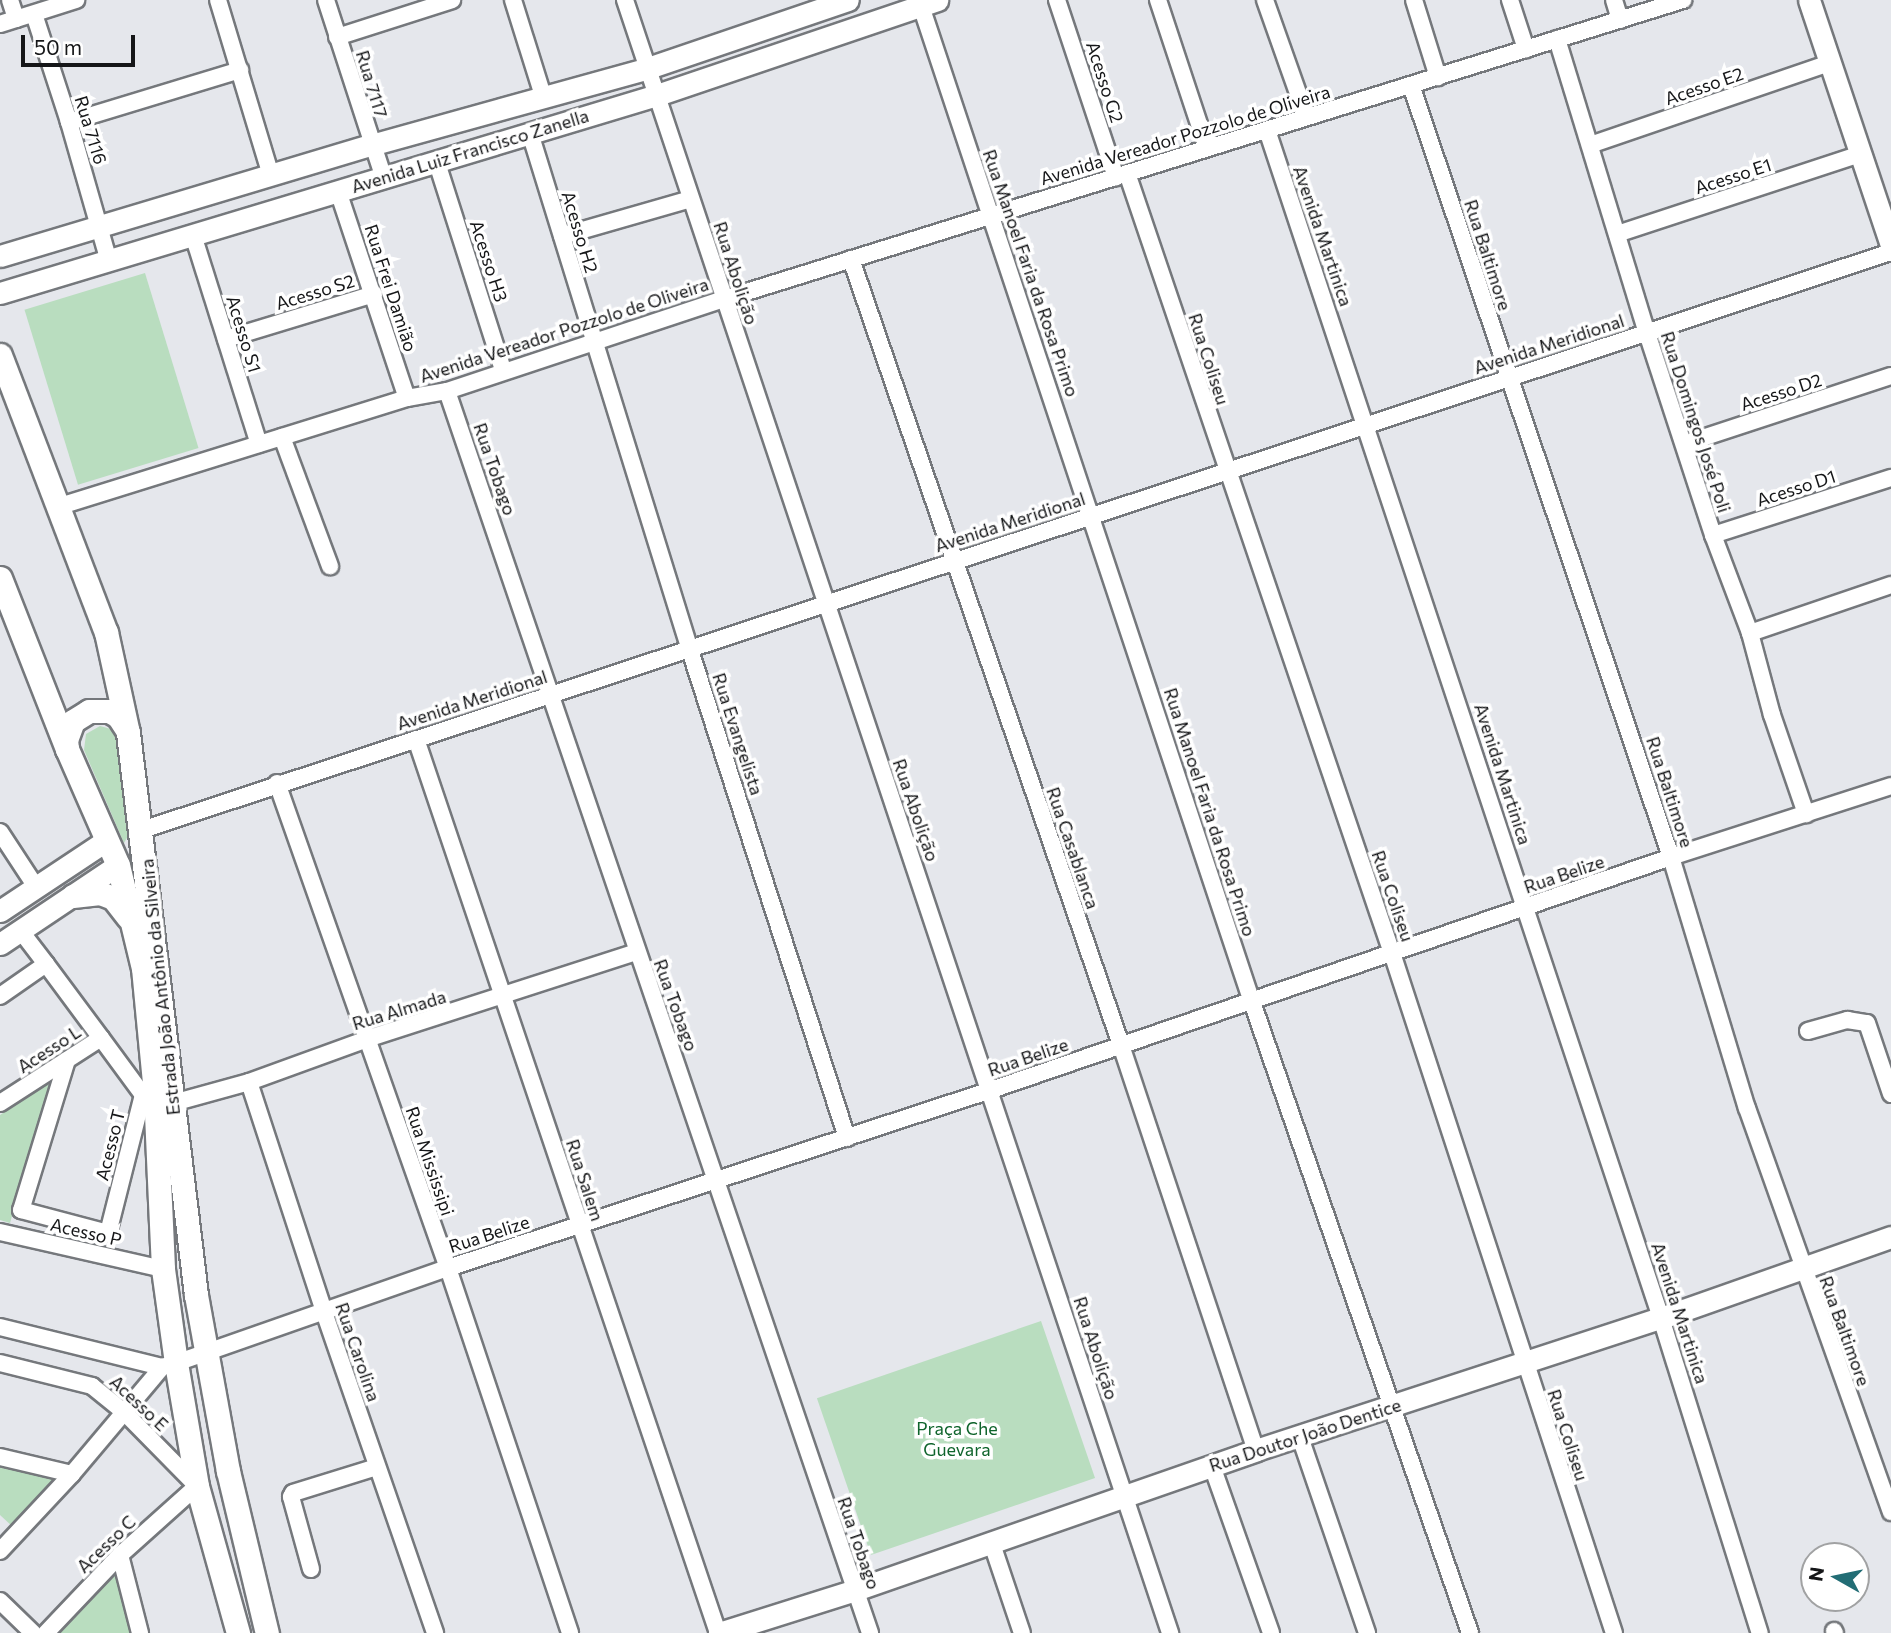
<!DOCTYPE html>
<html>
<head>
<meta charset="utf-8">
<style>
	body { margin:0 }
	#map { position:relative; width:1891px; height:1633px; overflow:hidden; background:#e5e7ec; font-family:Commissioner,sans-serif }
	div>[style] { position:absolute }
	.green>* { inset:0; background:#b9ddbf; transform-origin:0 0 }
	.roads { filter:drop-shadow(2px 0 #75787c) drop-shadow(-2px 0 #75787c) drop-shadow(0 2px #75787c) drop-shadow(0 -2px #75787c) }
	.minor>* { height:16px; margin:-8px; padding:0 8px; transform-origin:8px; border-radius:8px; background:#fff }
	.tertiary>* { height:21px; margin:-10.5px; padding:0 10.5px; transform-origin:10.5px; border-radius:10.5px; background:#fff }
	.secondary>* { height:23px; margin:-11.5px; padding:0 11.5px; transform-origin:11.5px; border-radius:11.5px; background:#fff }
	span { translate:-50% -50%; white-space:nowrap; text-align:center; line-height:1.15; -webkit-text-stroke:7px #fff; paint-order:stroke }
	.street-label { font-size:18px; color:#151618 }
	.park-label { font-size:18px; color:#0f642c }
	.north { position:absolute; left:1800px; top:1542px; width:70px; height:70px; box-sizing:border-box; background:#fff; border:2px solid #a1a2a3; border-radius:50%; rotate:279deg; font-size:19px; font-weight:700; line-height:28px; text-align:center; color:#151618 }
	.north::after { content:''; display:block; margin:auto; width:24px; height:32px; background:#226d75; clip-path:polygon(50% 0,100% 100%,50% 72%,0 100%) }
	.scale { position:absolute; left:21px; top:35px; width:114px; height:32px; box-sizing:border-box; border:4px solid #151618; border-top:0; padding-left:9px; font-size:21px; line-height:24px; white-space:nowrap; color:#151618; -webkit-text-stroke:5px #fff; paint-order:stroke }
</style>
</head>
<body>
<div id="map">
	<div class="green">
		<i style="left:145px;top:273px;width:183px;height:126px;rotate:73deg"></i>
		<i style="clip-path:polygon(100px 726px,111px 729px,118px 738px,133px 827px,124px 843px,84px 750px,86px 734px)"></i>
		<i style="clip-path:polygon(50px 1082px,10px 1223px,0 1220px,0 1115px)"></i>
		<i style="left:1041px;top:1321px;width:166px;height:237px;rotate:71deg"></i>
		<i style="clip-path:polygon(0 1464px,58px 1478px,13px 1527px,0 1515px)"></i>
		<i style="clip-path:polygon(118px 1571px,133px 1633px,58px 1633px)"></i>
	</div>
	<div class="roads">
		<div class="minor">
			<i style="left:10px;top:0;width:20px;rotate:72deg"></i>
			<i style="left:218px;top:0;width:183px;rotate:73.2deg"></i>
			<i style="left:326px;top:0;width:187px;rotate:72deg"></i>
			<i style="left:513px;top:0;width:104px;rotate:72.6deg"></i>
			<i style="left:625px;top:0;width:1722px;rotate:71.54deg"></i>
			<i style="left:919px;top:0;width:1053px;rotate:71.62deg"></i>
			<i style="left:1251px;top:999px;width:671px;rotate:70.94deg"></i>
			<i style="left:1057px;top:0;width:187px;rotate:71.6deg"></i>
			<i style="left:1158px;top:0;width:156px;rotate:71.7deg"></i>
			<i style="left:1265px;top:0;width:123px;rotate:70.5deg"></i>
			<i style="left:1414px;top:0;width:81px;rotate:72.7deg"></i>
			<i style="left:1510px;top:0;width:52px;rotate:71.9deg"></i>
			<i style="left:1614px;top:0;width:21px;rotate:73deg"></i>
			<i style="left:34px;top:14px;width:114px;rotate:72deg"></i>
			<i style="left:69px;top:122px;width:141px;rotate:74deg"></i>
			<i style="left:0;top:24px;width:80px;rotate:-17.5deg"></i>
			<i style="left:337px;top:37px;width:121px;rotate:-17.8deg"></i>
			<i style="left:1557px;top:39px;width:307px;rotate:73deg"></i>
			<i style="left:1647px;top:333px;width:213px;rotate:71.9deg"></i>
			<i style="left:1713px;top:535px;width:105px;rotate:69.3deg"></i>
			<i style="left:1750px;top:633px;width:85px;rotate:75deg"></i>
			<i style="left:1772px;top:715px;width:105px;rotate:71deg"></i>
			<i style="left:1411px;top:85px;width:815px;rotate:71.39deg"></i>
			<i style="left:1671px;top:857px;width:262px;rotate:73.2deg"></i>
			<i style="left:1747px;top:1108px;width:429px;rotate:70.4deg"></i>
			<i style="left:69px;top:122px;width:179px;rotate:-16.9deg"></i>
			<i style="left:1267px;top:130px;width:1252px;rotate:71.65deg"></i>
			<i style="left:1661px;top:1318px;width:330px;rotate:72.6deg"></i>
			<i style="left:530px;top:133px;width:538px;rotate:72.81deg"></i>
			<i style="left:689px;top:647px;width:516px;rotate:72.16deg"></i>
			<i style="left:1590px;top:145px;width:254px;rotate:-18.9deg"></i>
			<i style="left:437px;top:163px;width:217px;rotate:72.3deg"></i>
			<i style="left:1127px;top:173px;width:824px;rotate:71.24deg"></i>
			<i style="left:1392px;top:953px;width:715px;rotate:71.92deg"></i>
			<i style="left:338px;top:191px;width:218px;rotate:71.6deg"></i>
			<i style="left:1617px;top:234px;width:257px;rotate:-18.2deg"></i>
			<i style="left:193px;top:235px;width:219px;rotate:72.5deg"></i>
			<i style="left:562px;top:236px;width:134px;rotate:-16deg"></i>
			<i style="left:851px;top:259px;width:831px;rotate:71.04deg"></i>
			<i style="left:1121px;top:1045px;width:427px;rotate:71.6deg"></i>
			<i style="left:226px;top:339px;width:155px;rotate:-16.9deg"></i>
			<i style="left:447px;top:391px;width:1312px;rotate:71.19deg"></i>
			<i style="left:282px;top:437px;width:138px;rotate:69.6deg"></i>
			<i style="left:1684px;top:444px;width:218px;rotate:-18.2deg"></i>
			<i style="left:57px;top:507px;width:367px;rotate:-17.3deg"></i>
			<i style="left:407px;top:398px;width:41px;rotate:-9.9deg"></i>
			<i style="left:447px;top:391px;width:292px;rotate:-18.4deg"></i>
			<i style="left:724px;top:299px;width:1005px;rotate:-17.32deg"></i>
			<i style="left:1713px;top:535px;width:187px;rotate:-17.8deg"></i>
			<i style="left:1750px;top:633px;width:149px;rotate:-18.8deg"></i>
			<i style="left:416px;top:739px;width:944px;rotate:71.33deg"></i>
			<i style="left:277px;top:783px;width:514px;rotate:70.58deg"></i>
			<i style="left:448px;top:1268px;width:385px;rotate:71.5deg"></i>
			<i style="left:142px;top:830px;width:1842px;rotate:-18.29deg"></i>
			<i style="left:0;top:832px;width:66px;rotate:56.8deg"></i>
			<i style="left:20px;top:930px;width:43px;rotate:52.6deg"></i>
			<i style="left:0;top:996px;width:56px;rotate:-34.8deg"></i>
			<i style="left:46px;top:964px;width:92px;rotate:53.4deg"></i>
			<i style="left:101px;top:1038px;width:120px;rotate:147.2deg"></i>
			<i style="left:1808px;top:1031px;width:41px;rotate:-15.8deg"></i>
			<i style="left:1847px;top:1020px;width:20px;rotate:9deg"></i>
			<i style="left:1867px;top:1023px;width:75px;rotate:71.3deg"></i>
			<i style="left:67px;top:1060px;width:157px;rotate:107deg"></i>
			<i style="left:21px;top:1210px;width:90px;rotate:14.8deg"></i>
			<i style="left:108px;top:1233px;width:142px;rotate:-75.8deg"></i>
			<i style="left:143px;top:1095px;width:71px;rotate:-126.4deg"></i>
			<i style="left:249px;top:1082px;width:242px;rotate:71.9deg"></i>
			<i style="left:324px;top:1312px;width:340px;rotate:70.9deg"></i>
			<i style="left:173px;top:1103px;width:79px;rotate:-15.4deg"></i>
			<i style="left:249px;top:1082px;width:126px;rotate:-20deg"></i>
			<i style="left:367px;top:1039px;width:284px;rotate:-17.9deg"></i>
			<i style="left:0;top:1232px;width:167px;rotate:12.8deg"></i>
			<i style="left:0;top:1327px;width:167px;rotate:13.9deg"></i>
			<i style="left:162px;top:1367px;width:15px;rotate:-16deg"></i>
			<i style="left:176px;top:1363px;width:288px;rotate:-19.3deg"></i>
			<i style="left:448px;top:1268px;width:571px;rotate:-18.15deg"></i>
			<i style="left:991px;top:1090px;width:719px;rotate:-18.91deg"></i>
			<i style="left:1671px;top:857px;width:231px;rotate:-17.9deg"></i>
			<i style="left:0;top:1363px;width:95px;rotate:14deg"></i>
			<i style="left:92px;top:1386px;width:41px;rotate:39.1deg"></i>
			<i style="left:124px;top:1412px;width:104px;rotate:45.4deg"></i>
			<i style="left:197px;top:1486px;width:103px;rotate:138.1deg"></i>
			<i style="left:120px;top:1555px;width:108px;rotate:133.5deg"></i>
			<i style="left:1300px;top:1437px;width:207px;rotate:71.1deg"></i>
			<i style="left:0;top:1457px;width:74px;rotate:13.3deg"></i>
			<i style="left:1212px;top:1466px;width:177px;rotate:70.5deg"></i>
			<i style="left:991px;top:1541px;width:97px;rotate:71.4deg"></i>
			<i style="left:0;top:1551px;width:105px;rotate:-46.9deg"></i>
			<i style="left:72px;top:1474px;width:140px;rotate:-49.9deg"></i>
			<i style="left:120px;top:1555px;width:81px;rotate:75.6deg"></i>
			<i style="left:311px;top:1569px;width:75px;rotate:-105.5deg"></i>
			<i style="left:291px;top:1497px;width:4px;rotate:-63deg"></i>
			<i style="left:293px;top:1493px;width:88px;rotate:-17.2deg"></i>
			<i style="left:0;top:1601px;width:46px;rotate:44.1deg"></i>
			<i style="left:1834px;top:1631px;width:2px;rotate:63deg"></i>
		</div>
		<div class="tertiary">
			<i style="left:1809px;top:0;width:258px;rotate:71.5deg"></i>
			<i style="left:0;top:256px;width:387px;rotate:-16.7deg"></i>
			<i style="left:371px;top:145px;width:288px;rotate:-15.5deg"></i>
			<i style="left:648px;top:68px;width:211px;rotate:-18.8deg"></i>
			<i style="left:0;top:293px;width:686px;rotate:-16.77deg"></i>
			<i style="left:657px;top:95px;width:296px;rotate:-18.7deg"></i>
			<i style="left:0;top:911px;width:128px;rotate:-33.6deg"></i>
			<i style="left:0;top:944px;width:142px;rotate:-33.8deg"></i>
			<i style="left:719px;top:1633px;width:143px;rotate:-17.5deg"></i>
			<i style="left:855px;top:1590px;width:425px;rotate:-19.2deg"></i>
			<i style="left:1256px;top:1450px;width:426px;rotate:-18.1deg"></i>
			<i style="left:1661px;top:1318px;width:244px;rotate:-19.4deg"></i>
		</div>
		<div class="secondary">
			<i style="left:0;top:355px;width:297px;rotate:69.1deg"></i>
			<i style="left:106px;top:632px;width:103px;rotate:77.7deg"></i>
			<i style="left:128px;top:733px;width:566px;rotate:83.1deg"></i>
			<i style="left:196px;top:1295px;width:179px;rotate:79.7deg"></i>
			<i style="left:228px;top:1471px;width:167px;rotate:76.5deg"></i>
			<i style="left:0;top:578px;width:184px;rotate:68.6deg"></i>
			<i style="left:67px;top:749px;width:127px;rotate:66.3deg"></i>
			<i style="left:118px;top:865px;width:106px;rotate:76.4deg"></i>
			<i style="left:143px;top:968px;width:125px;rotate:84.5deg"></i>
			<i style="left:155px;top:1092px;width:177px;rotate:87.4deg"></i>
			<i style="left:163px;top:1269px;width:95px;rotate:82.1deg"></i>
			<i style="left:176px;top:1363px;width:125px;rotate:80.3deg"></i>
			<i style="left:197px;top:1486px;width:153px;rotate:74.4deg"></i>
			<i style="left:67px;top:749px;width:9px;rotate:-96deg"></i>
			<i style="left:66px;top:740px;width:20px;rotate:-70deg"></i>
			<i style="left:73px;top:721px;width:19px;rotate:-32deg"></i>
			<i style="left:89px;top:711px;width:20px"></i>
			<i style="left:109px;top:711px;width:10px;rotate:29deg"></i>
			<i style="left:118px;top:716px;width:17px;rotate:57deg"></i>
			<i style="left:73px;top:896px;width:27px;rotate:-6deg"></i>
			<i style="left:100px;top:893px;width:14px;rotate:21deg"></i>
			<i style="left:113px;top:898px;width:24px;rotate:52deg"></i>
		</div>
	</div>
	<div class="street-label">
		<span style="left:1105px;top:82px;rotate:72deg">Acesso G2</span>
		<span style="left:372px;top:84px;rotate:73deg">Rua 7117</span>
		<span style="left:1704px;top:86px;rotate:-19deg">Acesso E2</span>
		<span style="left:91px;top:130px;rotate:73deg">Rua 7116</span>
		<span style="left:1185px;top:135px;rotate:-17deg">Avenida Vereador Pozzolo de Oliveira</span>
		<span style="left:470px;top:151px;rotate:-17deg">Avenida Luiz Francisco Zanella</span>
		<span style="left:1733px;top:176px;rotate:-18deg">Acesso E1</span>
		<span style="left:580px;top:232px;rotate:73deg">Acesso H2</span>
		<span style="left:1323px;top:236px;rotate:71deg">Avenida Martinica</span>
		<span style="left:1488px;top:255px;rotate:72deg">Rua Baltimore</span>
		<span style="left:489px;top:261px;rotate:72deg">Acesso H3</span>
		<span style="left:736px;top:273px;rotate:72deg">Rua Abolição</span>
		<span style="left:1031px;top:273px;rotate:71deg">Rua Manoel Faria da Rosa Primo</span>
		<span style="left:391px;top:288px;rotate:72deg">Rua Frei Damião</span>
		<span style="left:315px;top:292px;rotate:-17deg">Acesso S2</span>
		<span style="left:564px;top:330px;rotate:-18deg">Avenida Vereador Pozzolo de Oliveira</span>
		<span style="left:244px;top:334px;rotate:73deg">Acesso S1</span>
		<span style="left:1549px;top:344px;rotate:-18deg">Avenida Meridional</span>
		<span style="left:1209px;top:359px;rotate:72deg">Rua Coliseu</span>
		<span style="left:1781px;top:392px;rotate:-18deg">Acesso D2</span>
		<span style="left:1696px;top:422px;rotate:72deg">Rua Domingos José Poli</span>
		<span style="left:495px;top:469px;rotate:71deg">Rua Tobago</span>
		<span style="left:1796px;top:488px;rotate:-18deg">Acesso D1</span>
		<span style="left:1010px;top:522px;rotate:-18deg">Avenida Meridional</span>
		<span style="left:472px;top:700px;rotate:-18deg">Avenida Meridional</span>
		<span style="left:738px;top:734px;rotate:72deg">Rua Evangelista</span>
		<span style="left:1503px;top:774px;rotate:72deg">Avenida Martinica</span>
		<span style="left:1670px;top:792px;rotate:72deg">Rua Baltimore</span>
		<span style="left:916px;top:810px;rotate:71deg">Rua Abolição</span>
		<span style="left:1210px;top:812px;rotate:72deg">Rua Manoel Faria da Rosa Primo</span>
		<span style="left:1073px;top:848px;rotate:71deg">Rua Casablanca</span>
		<span style="left:1564px;top:874px;rotate:-19deg">Rua Belize</span>
		<span style="left:1393px;top:896px;rotate:71deg">Rua Coliseu</span>
		<span style="left:160px;top:987px;rotate:-96deg">Estrada João Antônio da Silveira</span>
		<span style="left:676px;top:1005px;rotate:70deg">Rua Tobago</span>
		<span style="left:399px;top:1010px;rotate:-17deg">Rua Almada</span>
		<span style="left:49px;top:1049px;rotate:-33deg">Acesso L</span>
		<span style="left:1028px;top:1057px;rotate:-19deg">Rua Belize</span>
		<span style="left:110px;top:1145px;rotate:-76deg">Acesso T</span>
		<span style="left:430px;top:1161px;rotate:71deg">Rua Mississipi</span>
		<span style="left:585px;top:1180px;rotate:72deg">Rua Salem</span>
		<span style="left:86px;top:1232px;rotate:13deg">Acesso P</span>
		<span style="left:489px;top:1234px;rotate:-18deg">Rua Belize</span>
		<span style="left:1680px;top:1313px;rotate:72deg">Avenida Martinica</span>
		<span style="left:1845px;top:1331px;rotate:70deg">Rua Baltimore</span>
		<span style="left:1096px;top:1348px;rotate:72deg">Rua Abolição</span>
		<span style="left:358px;top:1352px;rotate:71deg">Rua Carolina</span>
		<span style="left:139px;top:1403px;rotate:43deg">Acesso E</span>
		<span style="left:1305px;top:1435px;rotate:-18deg">Rua Doutor João Dentice</span>
		<span style="left:1568px;top:1435px;rotate:72deg">Rua Coliseu</span>
		<span style="left:859px;top:1543px;rotate:71deg">Rua Tobago</span>
		<span style="left:106px;top:1544px;rotate:-44deg">Acesso C</span>
	</div>
	<div class="park-label">
		<span style="left:957px;top:1439px">Praça Che<br>Guevara</span>
	</div>
	<div class="north">N</div>
	<div class="scale">50 m</div>
</div>
</body>
</html>
